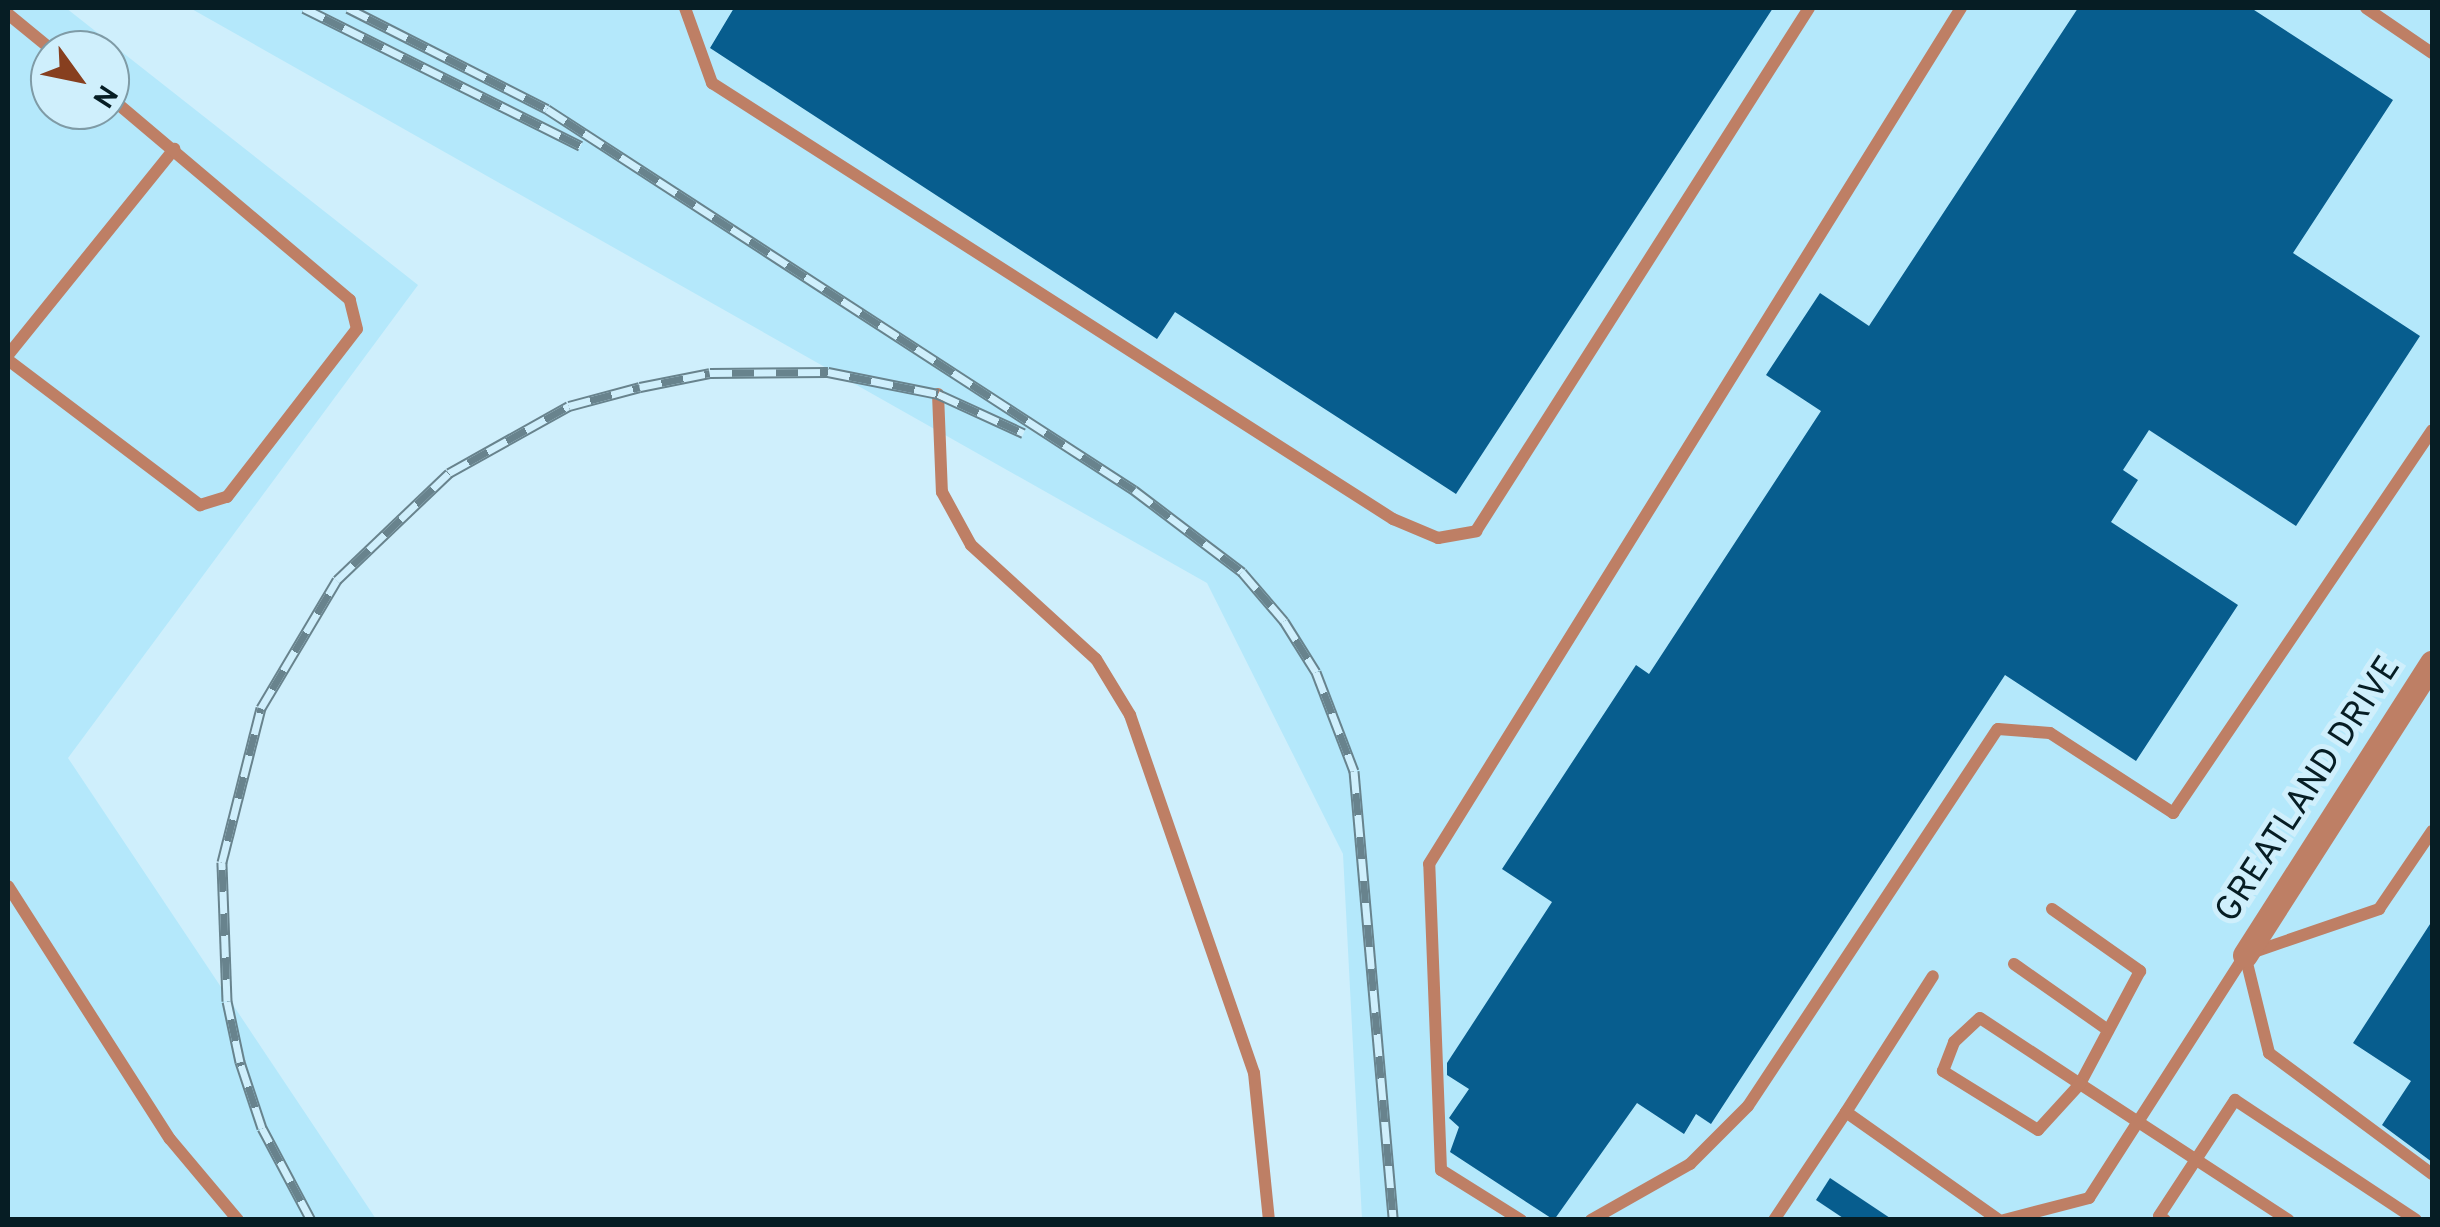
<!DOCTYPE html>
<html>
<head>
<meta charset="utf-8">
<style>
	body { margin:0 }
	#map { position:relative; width:2440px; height:1227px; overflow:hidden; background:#cfeffc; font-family:Overpass,sans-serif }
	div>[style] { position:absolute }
	.built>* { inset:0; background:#b4e8fb }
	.building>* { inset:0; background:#075d8e }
	.lane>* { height:12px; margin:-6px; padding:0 6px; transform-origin:6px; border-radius:6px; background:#be7f65 }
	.street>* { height:25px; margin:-12.5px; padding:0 12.5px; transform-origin:12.5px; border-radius:12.5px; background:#be7f65 }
	.rail>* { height:11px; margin-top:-5.5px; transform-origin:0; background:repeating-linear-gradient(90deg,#cfeffc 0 22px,#68838d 0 44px); box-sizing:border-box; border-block:2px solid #68838d }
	span { translate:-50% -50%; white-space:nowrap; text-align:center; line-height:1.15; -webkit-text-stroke:10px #cfeffc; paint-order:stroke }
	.street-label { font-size:35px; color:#061d24 }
	.frame { position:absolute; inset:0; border:10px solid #061d24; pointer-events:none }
	.north { position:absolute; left:30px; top:30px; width:100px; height:100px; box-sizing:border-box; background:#cfeffc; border:2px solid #7f9ba6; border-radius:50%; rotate:123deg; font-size:28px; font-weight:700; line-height:40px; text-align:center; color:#061d24 }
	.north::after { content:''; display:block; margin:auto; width:35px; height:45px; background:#873f1f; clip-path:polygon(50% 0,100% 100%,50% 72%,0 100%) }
</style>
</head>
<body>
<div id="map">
	<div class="built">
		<i style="clip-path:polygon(evenodd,8px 8px,66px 8px,418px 285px,68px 758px,376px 1219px,8px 1219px,8px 8px,50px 50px,110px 50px,110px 110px,50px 110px,50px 50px)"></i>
		<i style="clip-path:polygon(190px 8px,2432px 8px,2432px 1219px,1362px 1219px,1343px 854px,1207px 583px)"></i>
	</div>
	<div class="building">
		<i style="clip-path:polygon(734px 8px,1773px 8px,1456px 494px,1175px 312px,1157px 339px,710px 48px)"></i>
		<i style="clip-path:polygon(2078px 8px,2251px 8px,2393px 100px,2293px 253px,2420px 336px,2296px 526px,2149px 430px,2123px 470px,2138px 480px,2111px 522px,2238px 605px,2136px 761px,2005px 675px,1711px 1124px,1696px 1114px,1684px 1134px,1637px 1103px,1554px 1220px,1450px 1152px,1459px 1127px,1449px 1118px,1469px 1089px,1447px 1075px,1447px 1063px,1552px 902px,1502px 869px,1636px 665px,1649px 674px,1821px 411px,1766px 375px,1820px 293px,1869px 326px)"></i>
		<i style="clip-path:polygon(2432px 921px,2432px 1162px,2382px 1125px,2411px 1081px,2353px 1043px)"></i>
		<i style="clip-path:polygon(1830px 1178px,1893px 1220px,1846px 1220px,1816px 1200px)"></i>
	</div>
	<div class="lane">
		<i style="left:685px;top:8px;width:80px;rotate:70.2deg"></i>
		<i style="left:712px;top:83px;width:809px;rotate:32.63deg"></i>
		<i style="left:1393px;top:519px;width:49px;rotate:22.9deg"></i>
		<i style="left:1438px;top:538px;width:39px;rotate:-10deg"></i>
		<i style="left:1476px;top:531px;width:620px;rotate:-57.51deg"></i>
		<i style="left:2366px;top:8px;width:80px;rotate:34.3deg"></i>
		<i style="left:8px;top:14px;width:57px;rotate:39.3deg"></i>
		<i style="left:8px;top:355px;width:265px;rotate:-51.1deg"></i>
		<i style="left:8px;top:360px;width:241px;rotate:37.1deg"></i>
		<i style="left:200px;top:505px;width:28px;rotate:-17deg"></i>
		<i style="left:227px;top:497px;width:212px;rotate:-52.3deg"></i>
		<i style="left:357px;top:329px;width:30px;rotate:-104deg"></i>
		<i style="left:350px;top:300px;width:314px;rotate:-139.8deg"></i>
		<i style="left:938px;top:394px;width:98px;rotate:87.7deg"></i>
		<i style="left:942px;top:492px;width:60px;rotate:61.3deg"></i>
		<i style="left:971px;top:545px;width:169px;rotate:42.4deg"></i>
		<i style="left:1096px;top:659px;width:66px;rotate:58.7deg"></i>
		<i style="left:1130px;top:715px;width:379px;rotate:70.9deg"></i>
		<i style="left:1254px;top:1073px;width:148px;rotate:84.2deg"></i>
		<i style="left:8px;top:886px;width:300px;rotate:57.4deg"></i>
		<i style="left:170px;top:1139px;width:106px;rotate:50deg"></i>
		<i style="left:2052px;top:909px;width:108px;rotate:35.2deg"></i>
		<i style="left:2140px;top:971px;width:128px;rotate:118deg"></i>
		<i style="left:2080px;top:1084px;width:249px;rotate:33.1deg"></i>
		<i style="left:2245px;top:955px;width:101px;rotate:76.2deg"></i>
		<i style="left:2269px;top:1053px;width:203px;rotate:36.6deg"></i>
		<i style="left:2014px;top:964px;width:115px;rotate:35.1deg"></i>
		<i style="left:1980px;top:1018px;width:120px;rotate:33.4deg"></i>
		<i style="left:2080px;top:1084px;width:62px;rotate:132.4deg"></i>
		<i style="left:2038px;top:1130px;width:112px;rotate:-148.2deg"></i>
		<i style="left:1943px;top:1071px;width:31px;rotate:-69deg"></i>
		<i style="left:1954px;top:1042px;width:35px;rotate:-43deg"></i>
		<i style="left:1846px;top:1112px;width:161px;rotate:-57.4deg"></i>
		<i style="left:1521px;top:1220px;width:94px;rotate:-148deg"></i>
		<i style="left:1441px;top:1170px;width:306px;rotate:-92.2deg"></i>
		<i style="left:1429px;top:864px;width:1008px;rotate:-58.14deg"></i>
		<i style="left:1591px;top:1220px;width:114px;rotate:-29.5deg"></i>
		<i style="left:1690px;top:1164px;width:82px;rotate:-45deg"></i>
		<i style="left:1748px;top:1106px;width:452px;rotate:-56.5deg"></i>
		<i style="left:1998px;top:729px;width:52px;rotate:4.4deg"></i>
		<i style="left:2050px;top:733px;width:147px;rotate:33deg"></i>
		<i style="left:2173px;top:813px;width:462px;rotate:-55.9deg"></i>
		<i style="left:1774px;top:1220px;width:130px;rotate:-56.3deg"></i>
		<i style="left:1846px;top:1112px;width:187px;rotate:35.2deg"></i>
		<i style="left:2004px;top:1220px;width:88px;rotate:-14.5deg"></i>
		<i style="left:2089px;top:1198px;width:289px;rotate:-57.3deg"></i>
		<i style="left:2245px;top:955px;width:142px;rotate:-18.9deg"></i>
		<i style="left:2379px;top:909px;width:94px;rotate:-55.8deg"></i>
		<i style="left:2165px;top:1220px;width:7px;rotate:-146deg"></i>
		<i style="left:2159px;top:1216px;width:139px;rotate:-56.8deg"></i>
		<i style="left:2235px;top:1100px;width:217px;rotate:33.5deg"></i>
	</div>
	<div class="street">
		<i style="left:2245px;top:955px;width:347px;rotate:-57.4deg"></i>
	</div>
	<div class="rail">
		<i style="left:304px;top:8px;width:309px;rotate:26.5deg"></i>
		<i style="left:348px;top:8px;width:223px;rotate:26.9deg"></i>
		<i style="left:547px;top:109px;width:700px;rotate:32.99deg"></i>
		<i style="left:1134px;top:490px;width:136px;rotate:37.2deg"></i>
		<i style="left:1242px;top:572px;width:65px;rotate:49.4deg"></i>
		<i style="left:1284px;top:621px;width:60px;rotate:57.9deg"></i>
		<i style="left:1316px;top:672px;width:106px;rotate:69deg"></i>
		<i style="left:1354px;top:771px;width:451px;rotate:85deg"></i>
		<i style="left:311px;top:1220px;width:104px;rotate:-118deg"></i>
		<i style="left:262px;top:1128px;width:70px;rotate:-108.4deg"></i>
		<i style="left:240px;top:1062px;width:62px;rotate:-102deg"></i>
		<i style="left:227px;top:1001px;width:139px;rotate:-92.1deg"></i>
		<i style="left:222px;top:862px;width:159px;rotate:-75.8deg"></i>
		<i style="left:261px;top:708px;width:149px;rotate:-59.3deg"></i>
		<i style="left:337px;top:580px;width:155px;rotate:-43.7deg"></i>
		<i style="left:449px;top:473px;width:137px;rotate:-29.2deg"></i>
		<i style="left:569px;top:406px;width:73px;rotate:-15deg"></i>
		<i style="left:640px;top:387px;width:71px;rotate:-11.3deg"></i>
		<i style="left:710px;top:373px;width:118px;rotate:-0.5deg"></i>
		<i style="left:828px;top:372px;width:112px;rotate:11.3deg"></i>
		<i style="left:938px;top:394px;width:94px;rotate:24.6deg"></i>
	</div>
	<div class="street-label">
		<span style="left:2309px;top:790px;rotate:-57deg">GREATLAND DRIVE</span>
	</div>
	<div class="frame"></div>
	<div class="north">N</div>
</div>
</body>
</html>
